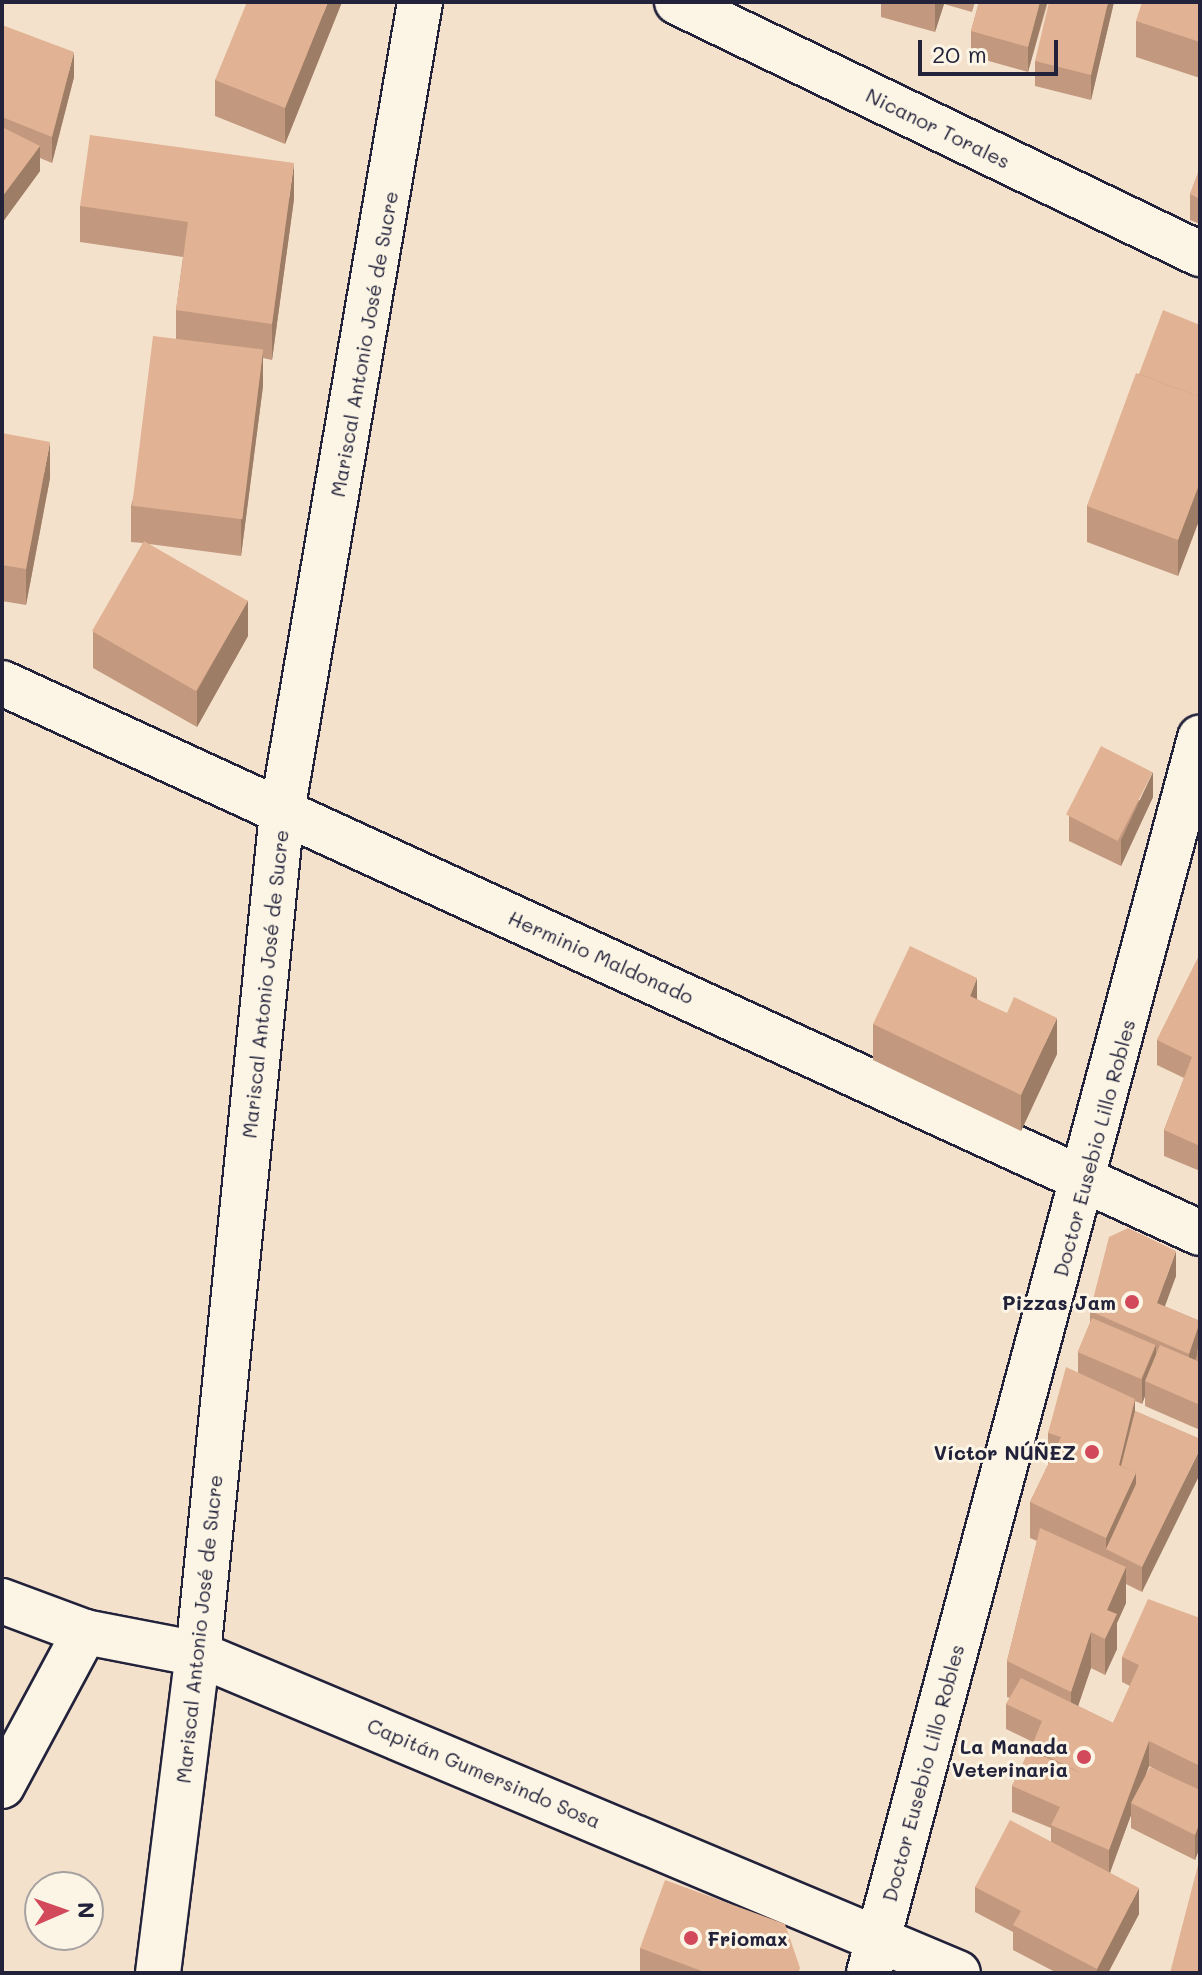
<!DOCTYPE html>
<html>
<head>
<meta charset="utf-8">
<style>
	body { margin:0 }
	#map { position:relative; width:1202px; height:1975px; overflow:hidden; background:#f4e1cc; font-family:Mali,sans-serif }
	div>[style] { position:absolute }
	.roads { filter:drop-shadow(2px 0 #22223b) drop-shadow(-2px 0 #22223b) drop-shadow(0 2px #22223b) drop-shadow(0 -2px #22223b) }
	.street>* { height:44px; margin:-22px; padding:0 22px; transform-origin:22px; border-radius:22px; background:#fcf5e5 }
	.secondary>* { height:44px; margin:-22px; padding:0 22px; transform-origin:22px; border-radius:22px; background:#fcf5e5 }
	.wall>* { inset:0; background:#c2997e }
	.shaded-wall>* { inset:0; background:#9e7d67 }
	.building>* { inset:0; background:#e1b293; transform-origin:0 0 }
	.dots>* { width:22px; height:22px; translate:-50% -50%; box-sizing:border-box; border:4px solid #fcf5e5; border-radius:50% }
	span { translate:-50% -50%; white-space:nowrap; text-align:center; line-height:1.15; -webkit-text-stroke:6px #fcf5e5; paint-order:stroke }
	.street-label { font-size:20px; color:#22223b }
	.poi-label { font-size:20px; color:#22223b; font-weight:700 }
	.right { translate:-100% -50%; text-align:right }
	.left { translate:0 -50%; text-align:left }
	.frame { position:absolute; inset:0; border:4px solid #22223b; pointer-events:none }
	.north { position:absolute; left:24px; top:1871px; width:80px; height:80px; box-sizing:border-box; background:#fcf5e5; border:2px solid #a5a1a1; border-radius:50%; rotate:88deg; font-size:22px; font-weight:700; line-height:32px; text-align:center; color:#22223b }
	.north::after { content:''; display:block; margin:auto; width:28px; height:36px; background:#d1495b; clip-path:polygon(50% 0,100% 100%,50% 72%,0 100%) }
	.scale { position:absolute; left:918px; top:40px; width:140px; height:36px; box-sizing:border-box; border:4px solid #22223b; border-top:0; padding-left:10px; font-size:24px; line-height:28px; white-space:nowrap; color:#22223b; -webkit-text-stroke:6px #fcf5e5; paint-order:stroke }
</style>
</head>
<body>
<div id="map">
	<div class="roads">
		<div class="street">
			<i style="left:677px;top:2px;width:581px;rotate:25.73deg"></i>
			<i style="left:2px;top:683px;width:1318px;rotate:24.66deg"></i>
			<i style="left:2px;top:1601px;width:89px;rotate:20.5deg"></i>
			<i style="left:85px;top:1632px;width:115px;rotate:11deg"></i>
			<i style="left:198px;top:1654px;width:824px;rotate:22.77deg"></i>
			<i style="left:2px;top:1786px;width:175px;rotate:-61.7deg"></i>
			<i style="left:158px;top:1973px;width:321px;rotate:-82.9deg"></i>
			<i style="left:198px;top:1654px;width:846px;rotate:-84.3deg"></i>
			<i style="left:282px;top:812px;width:822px;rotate:-80.33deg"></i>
		</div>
		<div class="secondary">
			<i style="left:869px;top:1973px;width:1279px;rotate:-75deg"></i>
		</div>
	</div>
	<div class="wall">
		<i style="clip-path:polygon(342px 2px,285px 144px,215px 116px,215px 80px)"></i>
		<i style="clip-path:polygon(881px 2px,975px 2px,972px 12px,944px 4px,935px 32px,881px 17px)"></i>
		<i style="clip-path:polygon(979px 2px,1048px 2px,1028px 72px,971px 56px,971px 31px)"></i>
		<i style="clip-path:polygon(1114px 2px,1091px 100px,1035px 86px,1035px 61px)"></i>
		<i style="clip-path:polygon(1200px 2px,1200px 78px,1136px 57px,1136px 21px)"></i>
		<i style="clip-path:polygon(2px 25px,74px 77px,52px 163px,40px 158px,40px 171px,2px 223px)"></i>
		<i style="clip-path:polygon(1200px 168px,1200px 224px,1190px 220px,1190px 194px)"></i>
		<i style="clip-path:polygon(294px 199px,272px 360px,263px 358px,263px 386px,241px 556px,149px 544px,248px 636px,197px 727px,93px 668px,93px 632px,143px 543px,131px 542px,131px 506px,176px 339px,176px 310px,183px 257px,80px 242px,80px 206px)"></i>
		<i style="clip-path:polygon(1200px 325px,1200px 518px,1178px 576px,1087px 542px,1087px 506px,1139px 374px)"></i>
		<i style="clip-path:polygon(2px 433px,50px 478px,26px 605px,2px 601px)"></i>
		<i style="clip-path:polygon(1153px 797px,1121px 866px,1069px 841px,1069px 816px)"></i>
		<i style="clip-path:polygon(1200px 954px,1200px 1171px,1164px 1156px,1164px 1130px,1184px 1078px,1157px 1065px,1157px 1040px)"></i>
		<i style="clip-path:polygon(977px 999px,1057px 1054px,1021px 1131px,873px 1060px,873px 1024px)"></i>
		<i style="clip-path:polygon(evenodd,1176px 1276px,1164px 1306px,1200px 1321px,1200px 1430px,1145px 1406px,1145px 1396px,1142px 1404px,1135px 1401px,1135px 1411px,1200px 1439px,1142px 1592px,1126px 1584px,1126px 1603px,1117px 1623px,1117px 1649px,1105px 1675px,1091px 1668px,1078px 1706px,1113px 1723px,1130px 1686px,1122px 1682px,1122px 1657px,1200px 1618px,1200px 1847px,1195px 1860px,1131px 1828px,1131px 1815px,1110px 1873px,1139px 1914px,1108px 1973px,1057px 1973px,1013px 1950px,1013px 1932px,975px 1912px,975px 1887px,1051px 1842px,1051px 1828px,1012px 1812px,1012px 1786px,1031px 1751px,1033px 1742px,1006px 1729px,1006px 1704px,1010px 1698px,1007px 1697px,1007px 1661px,1037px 1541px,1030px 1538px,1030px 1502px,1048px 1465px,1048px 1433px,1078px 1373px,1078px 1352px,1090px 1323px,1090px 1311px,1176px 1276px,1149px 1766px,1162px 1773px,1146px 1774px,1149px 1766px)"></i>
		<i style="clip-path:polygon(640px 1948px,800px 1973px,640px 1973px)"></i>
	</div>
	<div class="shaded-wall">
		<i style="clip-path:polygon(328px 2px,342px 2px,285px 144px,285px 108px)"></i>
		<i style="clip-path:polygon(935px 2px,944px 2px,944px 4px,935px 32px)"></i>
		<i style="clip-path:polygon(1040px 2px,1047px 2px,1028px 72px,1028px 47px)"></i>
		<i style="clip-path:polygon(1108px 2px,1114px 2px,1091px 100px,1091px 75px)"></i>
		<i style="clip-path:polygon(74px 52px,74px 77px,52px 163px,52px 137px)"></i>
		<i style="clip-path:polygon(40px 146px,40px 171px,2px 223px,2px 197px)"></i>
		<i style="clip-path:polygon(294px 163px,294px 199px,272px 360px,272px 324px)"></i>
		<i style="clip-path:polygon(263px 350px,263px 386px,241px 556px,241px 520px)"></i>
		<i style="clip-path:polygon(50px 442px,50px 478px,26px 605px,26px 569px)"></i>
		<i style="clip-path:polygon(1200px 482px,1200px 518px,1178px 576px,1178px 540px)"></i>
		<i style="clip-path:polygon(248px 600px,248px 636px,197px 727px,197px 691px)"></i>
		<i style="clip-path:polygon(1153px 772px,1153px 797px,1121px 866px,1121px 840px)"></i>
		<i style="clip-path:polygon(977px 978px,977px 1014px,970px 996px)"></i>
		<i style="clip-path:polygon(1057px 1018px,1057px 1054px,1021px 1131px,1021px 1095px)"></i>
		<i style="clip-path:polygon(1176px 1251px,1176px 1276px,1157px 1328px,1157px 1303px)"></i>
		<i style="clip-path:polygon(1200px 1322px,1200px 1347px,1197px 1350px,1197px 1355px,1189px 1379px,1189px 1354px)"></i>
		<i style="clip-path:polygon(1156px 1345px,1156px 1370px,1145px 1381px,1145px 1396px,1142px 1404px,1142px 1379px)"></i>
		<i style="clip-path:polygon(1135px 1399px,1135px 1435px,1124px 1478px,1119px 1465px)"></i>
		<i style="clip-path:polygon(1200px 1449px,1200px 1474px,1142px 1592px,1142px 1567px)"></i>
		<i style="clip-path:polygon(1136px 1473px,1136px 1509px,1106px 1549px,1106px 1538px)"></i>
		<i style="clip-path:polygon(1126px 1567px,1126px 1603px,1117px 1623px,1117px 1649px,1105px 1675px,1105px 1639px,1107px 1610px)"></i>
		<i style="clip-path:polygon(1091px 1632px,1091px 1668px,1071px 1727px,1071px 1692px)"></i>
		<i style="clip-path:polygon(1149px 1741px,1149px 1766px,1135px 1804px,1131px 1803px,1131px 1815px,1109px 1875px,1109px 1850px)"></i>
		<i style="clip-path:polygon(1200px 1822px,1200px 1847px,1195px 1860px,1195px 1835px)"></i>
		<i style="clip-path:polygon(1139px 1888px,1139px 1914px,1108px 1973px,1097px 1973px,1097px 1969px)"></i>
	</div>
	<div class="building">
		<i style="clip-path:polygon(247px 2px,328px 2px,285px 108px,215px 80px)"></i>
		<i style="clip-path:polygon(979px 2px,1040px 2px,1028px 47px,971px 31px)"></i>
		<i style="clip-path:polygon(1049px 2px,1108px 2px,1091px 75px,1035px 61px)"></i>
		<i style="clip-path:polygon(1142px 2px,1200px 2px,1200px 42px,1136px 21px)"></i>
		<i style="clip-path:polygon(2px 25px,74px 52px,52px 137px,2px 117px)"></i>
		<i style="clip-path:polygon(2px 127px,40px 146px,2px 197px)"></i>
		<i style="clip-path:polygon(90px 135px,294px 163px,272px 324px,176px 310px,188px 222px,80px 206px)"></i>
		<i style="clip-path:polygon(1200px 168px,1200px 199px,1190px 194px)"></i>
		<i style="clip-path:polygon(1163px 310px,1200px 325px,1200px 397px,1139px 374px)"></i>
		<i style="left:153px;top:336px;width:111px;height:171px;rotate:7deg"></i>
		<i style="clip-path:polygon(1136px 373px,1200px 397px,1200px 482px,1178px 540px,1087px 506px)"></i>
		<i style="clip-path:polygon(2px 433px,50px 442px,26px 569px,2px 565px)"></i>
		<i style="left:144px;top:541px;width:120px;height:104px;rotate:30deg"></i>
		<i style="left:1101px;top:746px;width:58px;height:77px;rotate:27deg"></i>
		<i style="clip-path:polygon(910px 946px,977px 978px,970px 996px,1007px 1013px,1014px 997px,1057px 1018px,1021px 1095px,873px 1024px)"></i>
		<i style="clip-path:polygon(1200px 954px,1200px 1146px,1164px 1130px,1192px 1057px,1157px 1040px)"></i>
		<i style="clip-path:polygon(1128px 1228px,1176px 1251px,1157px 1303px,1200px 1321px,1189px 1354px,1090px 1311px,1109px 1237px)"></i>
		<i style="left:1092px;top:1318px;width:69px;height:37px;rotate:23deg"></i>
		<i style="clip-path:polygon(1160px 1345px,1200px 1362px,1200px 1405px,1145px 1381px)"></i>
		<i style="clip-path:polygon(1066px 1367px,1135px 1399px,1119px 1465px,1136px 1473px,1106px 1538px,1030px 1502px,1061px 1437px,1048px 1433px)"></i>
		<i style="clip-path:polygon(1135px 1411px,1200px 1439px,1200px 1449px,1142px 1567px,1106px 1549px,1136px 1484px,1136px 1473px,1121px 1466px)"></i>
		<i style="clip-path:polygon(1040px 1528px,1126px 1567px,1107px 1610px,1117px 1614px,1105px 1639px,1091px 1632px,1071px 1692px,1007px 1661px)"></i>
		<i style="clip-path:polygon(1148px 1599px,1200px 1618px,1200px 1766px,1149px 1741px,1109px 1850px,1051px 1825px,1060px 1807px,1012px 1786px,1029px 1750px,1083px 1774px,1031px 1748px,1042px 1721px,1006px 1704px,1021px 1678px,1113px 1723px,1139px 1665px,1122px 1657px)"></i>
		<i style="clip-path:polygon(1150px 1767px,1200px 1790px,1200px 1822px,1195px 1835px,1131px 1803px)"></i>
		<i style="clip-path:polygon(1010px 1820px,1139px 1888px,1097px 1969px,1013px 1925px,1021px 1911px,975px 1887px)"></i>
		<i style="clip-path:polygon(1198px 1865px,1200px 1865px,1200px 1973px,1170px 1973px)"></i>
		<i style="clip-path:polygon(665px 1880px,785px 1924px,800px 1968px,798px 1973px,707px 1973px,640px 1948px)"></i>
	</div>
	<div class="dots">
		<i style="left:1132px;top:1302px;background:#d1495b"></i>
		<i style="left:1092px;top:1452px;background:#d1495b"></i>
		<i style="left:1084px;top:1757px;background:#d1495b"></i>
		<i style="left:691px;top:1938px;background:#d1495b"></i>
	</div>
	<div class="street-label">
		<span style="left:938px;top:128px;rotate:26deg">Nicanor Torales</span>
		<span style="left:364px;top:344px;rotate:-80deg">Mariscal Antonio José de Sucre</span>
		<span style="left:601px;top:957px;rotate:24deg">Herminio Maldonado</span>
		<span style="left:265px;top:984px;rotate:-84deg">Mariscal Antonio José de Sucre</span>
		<span style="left:1094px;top:1148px;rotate:-75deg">Doctor Eusebio Lillo Robles</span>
		<span style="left:199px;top:1629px;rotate:-84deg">Mariscal Antonio José de Sucre</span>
		<span style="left:484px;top:1773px;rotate:23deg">Capitán Gumersindo Sosa</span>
		<span style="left:923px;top:1773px;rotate:-75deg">Doctor Eusebio Lillo Robles</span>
	</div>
	<div class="poi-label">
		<span class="right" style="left:1116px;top:1302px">Pizzas Jam</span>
		<span class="right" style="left:1076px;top:1452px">Víctor NÚÑEZ</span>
		<span class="right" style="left:1068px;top:1758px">La Manada<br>Veterinaria</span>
		<span class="left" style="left:707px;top:1938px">Friomax</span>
	</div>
	<div class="frame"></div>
	<div class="north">N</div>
	<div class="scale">20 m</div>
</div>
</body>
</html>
